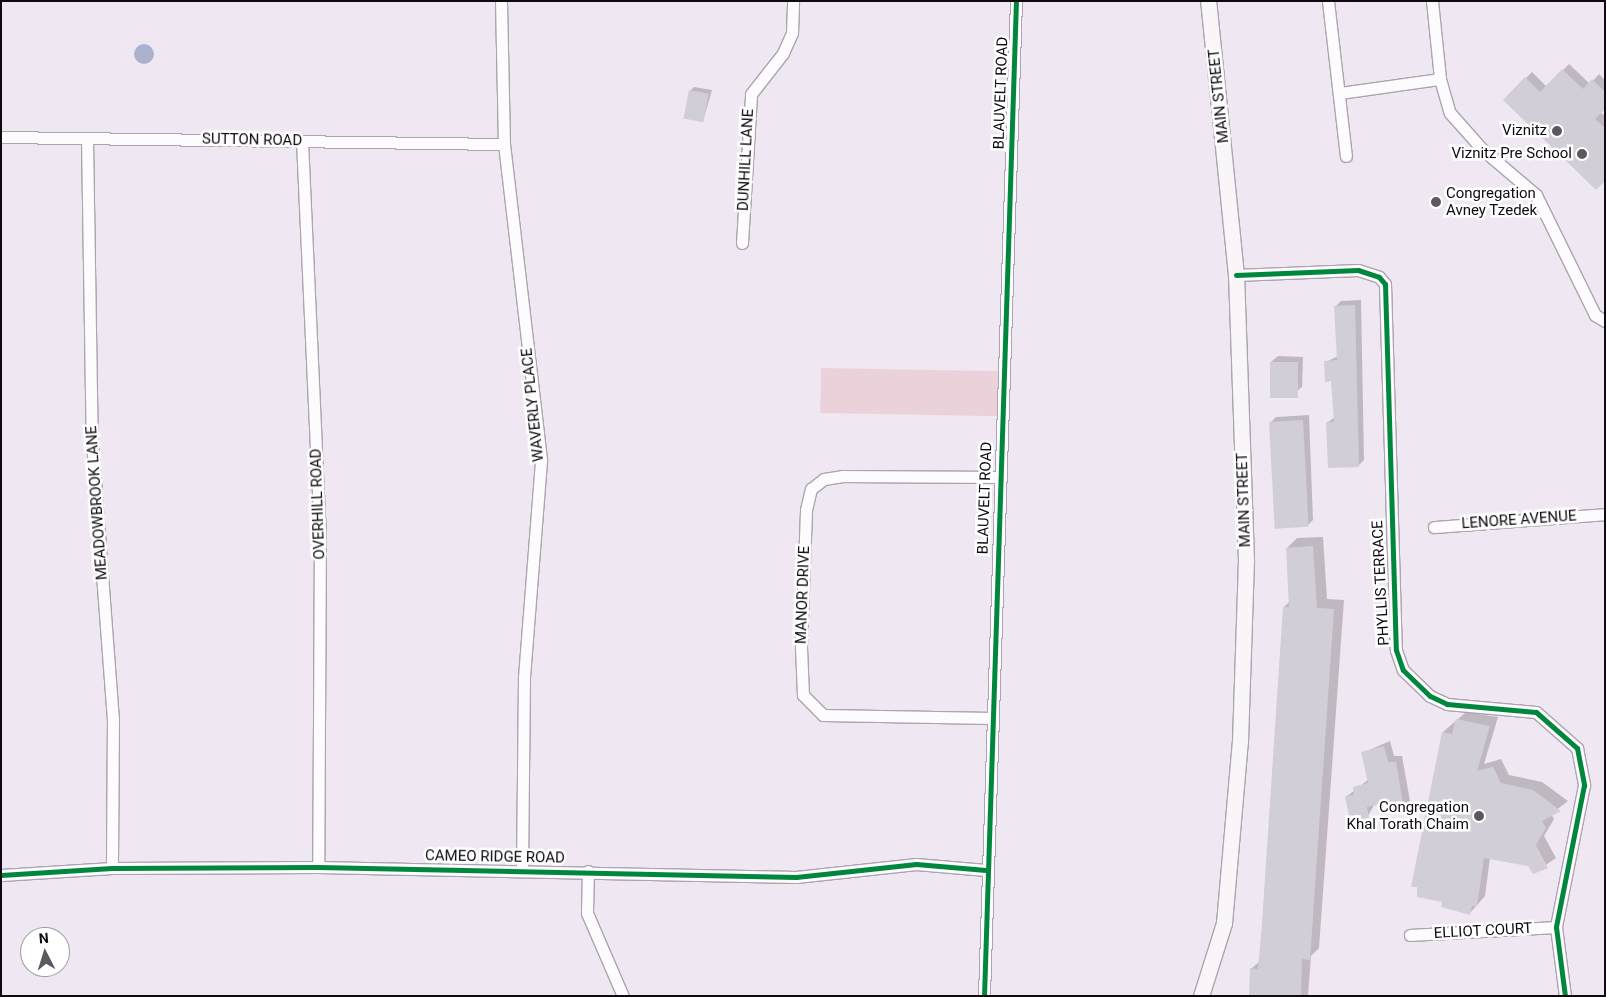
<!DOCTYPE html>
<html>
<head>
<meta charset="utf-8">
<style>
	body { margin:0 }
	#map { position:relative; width:1606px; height:997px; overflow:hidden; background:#efe7f2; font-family:Roboto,sans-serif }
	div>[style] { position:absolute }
	.green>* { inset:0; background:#ebd1da; transform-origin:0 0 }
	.water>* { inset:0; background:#aab2d0 }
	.round { border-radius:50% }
	.shadow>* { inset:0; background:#0003 }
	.building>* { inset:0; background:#d2ced7; transform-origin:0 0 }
	.roads { filter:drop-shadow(1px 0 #aba5ad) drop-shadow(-1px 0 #aba5ad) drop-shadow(0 1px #aba5ad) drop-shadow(0 -1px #aba5ad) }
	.minor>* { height:11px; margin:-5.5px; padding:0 5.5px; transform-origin:5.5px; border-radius:5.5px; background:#fdfbfd }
	.secondary>* { height:15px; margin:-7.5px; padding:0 7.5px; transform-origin:7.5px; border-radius:7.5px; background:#f9f5f9 }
	.cycleway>* { height:5px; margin:-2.5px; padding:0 2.5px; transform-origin:2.5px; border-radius:2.5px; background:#00873e }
	.dots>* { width:14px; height:14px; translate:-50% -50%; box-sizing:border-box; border:2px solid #fff; border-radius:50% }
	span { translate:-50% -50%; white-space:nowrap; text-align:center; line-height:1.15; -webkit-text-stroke:5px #fff; paint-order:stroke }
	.street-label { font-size:15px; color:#0f0a11 }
	.poi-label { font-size:15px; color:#0f0a11 }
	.right { translate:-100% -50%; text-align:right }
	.left { translate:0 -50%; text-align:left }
	.frame { position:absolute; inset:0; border:2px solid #0f0a11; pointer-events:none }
	.north { position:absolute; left:20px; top:927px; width:50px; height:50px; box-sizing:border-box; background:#fff; border:1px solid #9f9da0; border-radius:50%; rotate:355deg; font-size:14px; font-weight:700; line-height:20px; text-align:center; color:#0f0a11 }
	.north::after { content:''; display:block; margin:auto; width:18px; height:22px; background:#5d5760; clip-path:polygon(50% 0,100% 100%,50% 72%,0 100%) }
</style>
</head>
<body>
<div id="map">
	<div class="green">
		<i style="left:821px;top:368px;width:183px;height:45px;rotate:1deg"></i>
	</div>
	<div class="water">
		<i class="round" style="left:134px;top:44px;width:20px;height:20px"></i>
	</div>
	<div class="shadow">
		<i style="clip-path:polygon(1569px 64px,1590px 84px,1599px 74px,1605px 80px,1605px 108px,1600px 112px,1605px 116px,1605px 179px,1504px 100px,1532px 72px,1547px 87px)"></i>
		<i style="clip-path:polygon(694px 87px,712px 90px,703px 121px,690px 91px)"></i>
		<i style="clip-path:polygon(1361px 300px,1364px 460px,1358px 466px,1328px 422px,1335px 417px,1333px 380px,1326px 362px,1338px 356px,1336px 306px,1341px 301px)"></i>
		<i style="clip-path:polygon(1278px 356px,1303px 357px,1302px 387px,1288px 398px,1272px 397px,1271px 362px)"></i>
		<i style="clip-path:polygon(1309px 415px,1313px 520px,1307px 526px,1270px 423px,1276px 417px)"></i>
		<i style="clip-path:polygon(1323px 537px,1327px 599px,1344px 600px,1319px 948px,1311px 956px,1308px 996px,1250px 996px,1251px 969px,1260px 961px,1284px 607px,1290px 601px,1287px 548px,1297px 538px)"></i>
		<i style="clip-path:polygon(1466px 712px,1498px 717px,1484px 764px,1501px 759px,1509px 775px,1542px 782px,1568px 801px,1551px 814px,1554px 819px,1544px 836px,1556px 858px,1534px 873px,1529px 865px,1490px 858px,1485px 896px,1470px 913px,1443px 732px)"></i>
		<i style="clip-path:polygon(1390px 741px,1394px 756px,1402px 756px,1410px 801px,1404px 807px,1393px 801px,1374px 805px,1368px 816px,1346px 797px,1369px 779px,1362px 753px)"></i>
	</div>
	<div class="building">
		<i style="clip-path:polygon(1562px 69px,1583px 89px,1592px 79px,1605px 92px,1605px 109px,1595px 119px,1605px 128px,1605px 181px,1596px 190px,1503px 100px,1525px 77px,1540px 92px)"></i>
		<i style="left:689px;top:90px;width:20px;height:29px;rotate:11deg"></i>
		<i style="clip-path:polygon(1355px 305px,1359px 467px,1328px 468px,1326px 422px,1334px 422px,1331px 381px,1325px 382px,1324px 361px,1337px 360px,1334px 306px)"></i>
		<i style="left:1270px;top:362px;width:28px;height:36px"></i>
		<i style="left:1303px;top:420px;width:107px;height:34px;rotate:87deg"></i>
		<i style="clip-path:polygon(1313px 546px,1317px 608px,1334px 609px,1310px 960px,1302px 959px,1301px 996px,1249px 996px,1250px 968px,1258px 969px,1262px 923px,1283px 607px,1289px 607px,1286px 548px)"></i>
		<i style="clip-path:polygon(1456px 719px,1490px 726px,1477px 771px,1493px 767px,1501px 783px,1533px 790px,1561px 811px,1542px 821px,1546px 828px,1536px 845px,1548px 868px,1533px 874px,1528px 866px,1484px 858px,1477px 906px,1472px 906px,1470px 915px,1441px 907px,1442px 902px,1417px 897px,1417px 887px,1411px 887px,1442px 732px,1452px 734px)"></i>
		<i style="clip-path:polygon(1384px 746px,1388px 762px,1396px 762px,1404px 809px,1392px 810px,1391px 802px,1367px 807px,1369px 818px,1350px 821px,1345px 796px,1354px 795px,1353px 787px,1368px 783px,1361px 752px)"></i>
	</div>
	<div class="roads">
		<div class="minor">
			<i style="left:501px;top:1px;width:143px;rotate:88.8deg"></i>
			<i style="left:504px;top:144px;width:319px;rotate:83.3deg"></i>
			<i style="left:541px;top:461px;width:219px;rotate:94.5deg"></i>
			<i style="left:524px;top:679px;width:191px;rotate:90.6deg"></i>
			<i style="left:1328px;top:1px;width:156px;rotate:83.4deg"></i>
			<i style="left:1432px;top:1px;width:78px;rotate:84.1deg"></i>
			<i style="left:1440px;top:79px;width:35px;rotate:74deg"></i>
			<i style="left:1450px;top:113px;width:50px;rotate:48.3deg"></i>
			<i style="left:1483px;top:150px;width:70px;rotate:40.3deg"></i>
			<i style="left:1536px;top:195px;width:134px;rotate:63.8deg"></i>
			<i style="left:1595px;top:315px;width:12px;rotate:31deg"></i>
			<i style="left:1340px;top:93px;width:101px;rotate:-8deg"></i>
			<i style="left:1px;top:137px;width:503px;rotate:0.8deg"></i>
			<i style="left:87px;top:138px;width:303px;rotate:89.1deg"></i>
			<i style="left:92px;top:441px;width:278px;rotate:85.7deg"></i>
			<i style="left:113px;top:718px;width:150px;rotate:90.4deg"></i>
			<i style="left:302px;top:141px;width:391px;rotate:87.4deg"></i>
			<i style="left:320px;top:532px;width:335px;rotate:90.3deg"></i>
			<i style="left:742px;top:243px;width:149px;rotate:-86.5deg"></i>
			<i style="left:751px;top:94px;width:52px;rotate:-52deg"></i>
			<i style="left:783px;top:53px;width:22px;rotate:-66deg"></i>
			<i style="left:792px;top:33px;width:32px;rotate:-88deg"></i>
			<i style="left:1236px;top:275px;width:122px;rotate:-2.3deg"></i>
			<i style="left:1358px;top:270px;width:22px;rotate:18deg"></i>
			<i style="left:1379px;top:277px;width:9px;rotate:49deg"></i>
			<i style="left:1385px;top:284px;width:366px;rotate:88.3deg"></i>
			<i style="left:1396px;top:650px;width:21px;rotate:71deg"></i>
			<i style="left:1403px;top:670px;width:37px;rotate:44deg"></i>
			<i style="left:1430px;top:696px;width:19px;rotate:25deg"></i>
			<i style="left:1447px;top:704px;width:89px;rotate:5.1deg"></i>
			<i style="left:1536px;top:712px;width:55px;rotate:41.3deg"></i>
			<i style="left:1577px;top:748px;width:38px;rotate:79deg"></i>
			<i style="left:1584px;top:785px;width:145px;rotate:101.2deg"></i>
			<i style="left:1556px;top:927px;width:70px;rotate:82.6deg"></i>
			<i style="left:1434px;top:527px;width:171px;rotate:-4.3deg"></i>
			<i style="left:992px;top:718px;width:169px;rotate:-179deg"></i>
			<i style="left:823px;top:715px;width:28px;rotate:-135deg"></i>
			<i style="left:803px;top:695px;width:48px;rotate:-92.4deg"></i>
			<i style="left:801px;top:647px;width:137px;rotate:-87.9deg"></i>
			<i style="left:806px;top:510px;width:22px;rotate:-77deg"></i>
			<i style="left:811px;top:489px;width:16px;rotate:-38deg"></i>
			<i style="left:824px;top:479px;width:19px;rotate:-9deg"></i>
			<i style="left:843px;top:476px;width:155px;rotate:0.4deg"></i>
			<i style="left:588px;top:871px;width:42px;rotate:91.4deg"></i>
			<i style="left:587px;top:913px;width:90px;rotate:66.6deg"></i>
			<i style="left:1px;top:875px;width:111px;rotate:-3.6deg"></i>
			<i style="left:112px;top:868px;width:206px;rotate:-0.3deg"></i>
			<i style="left:318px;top:867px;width:478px;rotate:1.2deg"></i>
			<i style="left:796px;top:877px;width:121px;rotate:-6.2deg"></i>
			<i style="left:916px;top:864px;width:70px;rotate:4.9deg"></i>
			<i style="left:1410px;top:935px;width:146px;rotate:-3.1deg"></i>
			<i style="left:984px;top:996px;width:996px;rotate:-88.16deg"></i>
		</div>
		<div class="secondary">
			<i style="left:1201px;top:996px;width:77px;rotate:-72.5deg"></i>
			<i style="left:1224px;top:923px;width:183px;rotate:-85deg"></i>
			<i style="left:1240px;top:741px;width:181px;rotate:-88.1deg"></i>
			<i style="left:1246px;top:560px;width:285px;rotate:-92deg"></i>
			<i style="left:1236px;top:275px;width:275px;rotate:-95.8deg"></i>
		</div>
	</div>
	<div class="cycleway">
		<i style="left:1236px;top:275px;width:122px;rotate:-2.3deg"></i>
		<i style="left:1358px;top:270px;width:22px;rotate:18deg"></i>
		<i style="left:1379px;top:277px;width:9px;rotate:49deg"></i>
		<i style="left:1385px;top:284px;width:366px;rotate:88.3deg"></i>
		<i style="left:1396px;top:650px;width:21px;rotate:71deg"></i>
		<i style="left:1403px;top:670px;width:37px;rotate:44deg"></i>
		<i style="left:1430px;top:696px;width:19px;rotate:25deg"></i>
		<i style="left:1447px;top:704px;width:89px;rotate:5.1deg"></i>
		<i style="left:1536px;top:712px;width:55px;rotate:41.3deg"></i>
		<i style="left:1577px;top:748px;width:38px;rotate:79deg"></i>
		<i style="left:1584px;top:785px;width:145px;rotate:101.2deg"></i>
		<i style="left:1556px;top:927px;width:70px;rotate:82.6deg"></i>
		<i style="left:1px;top:875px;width:111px;rotate:-3.6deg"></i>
		<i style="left:112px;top:868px;width:206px;rotate:-0.3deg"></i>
		<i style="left:318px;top:867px;width:478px;rotate:1.2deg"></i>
		<i style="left:796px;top:877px;width:121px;rotate:-6.2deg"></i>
		<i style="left:916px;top:864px;width:70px;rotate:4.9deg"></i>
		<i style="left:984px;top:996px;width:996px;rotate:-88.16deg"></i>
	</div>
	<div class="dots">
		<i style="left:1557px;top:131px;background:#5d5760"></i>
		<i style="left:1582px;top:154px;background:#5d5760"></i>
		<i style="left:1436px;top:202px;background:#5d5760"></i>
		<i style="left:1479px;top:816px;background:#5d5760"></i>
	</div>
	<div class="street-label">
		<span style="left:1001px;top:93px;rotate:-88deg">BLAUVELT ROAD</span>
		<span style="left:1219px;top:96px;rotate:-96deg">MAIN STREET</span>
		<span style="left:252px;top:140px;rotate:1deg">SUTTON ROAD</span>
		<span style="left:746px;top:160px;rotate:-87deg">DUNHILL LANE</span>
		<span style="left:533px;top:405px;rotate:-96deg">WAVERLY PLACE</span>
		<span style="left:985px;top:498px;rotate:-88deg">BLAUVELT ROAD</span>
		<span style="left:1244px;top:500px;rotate:-92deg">MAIN STREET</span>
		<span style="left:97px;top:503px;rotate:-94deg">MEADOWBROOK LANE</span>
		<span style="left:318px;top:504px;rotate:-92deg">OVERHILL ROAD</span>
		<span style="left:1519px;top:520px;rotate:-4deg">LENORE AVENUE</span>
		<span style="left:1381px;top:583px;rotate:-93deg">PHYLLIS TERRACE</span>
		<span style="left:803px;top:595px;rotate:-88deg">MANOR DRIVE</span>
		<span style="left:495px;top:857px;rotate:1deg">CAMEO RIDGE ROAD</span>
		<span style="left:1483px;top:931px;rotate:-3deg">ELLIOT COURT</span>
	</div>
	<div class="poi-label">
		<span class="right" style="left:1547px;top:131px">Viznitz</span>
		<span class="right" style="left:1572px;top:154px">Viznitz Pre School</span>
		<span class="left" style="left:1446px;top:202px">Congregation<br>Avney Tzedek</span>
		<span class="right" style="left:1469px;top:816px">Congregation<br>Khal Torath Chaim</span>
	</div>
	<div class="frame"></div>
	<div class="north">N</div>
</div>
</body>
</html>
